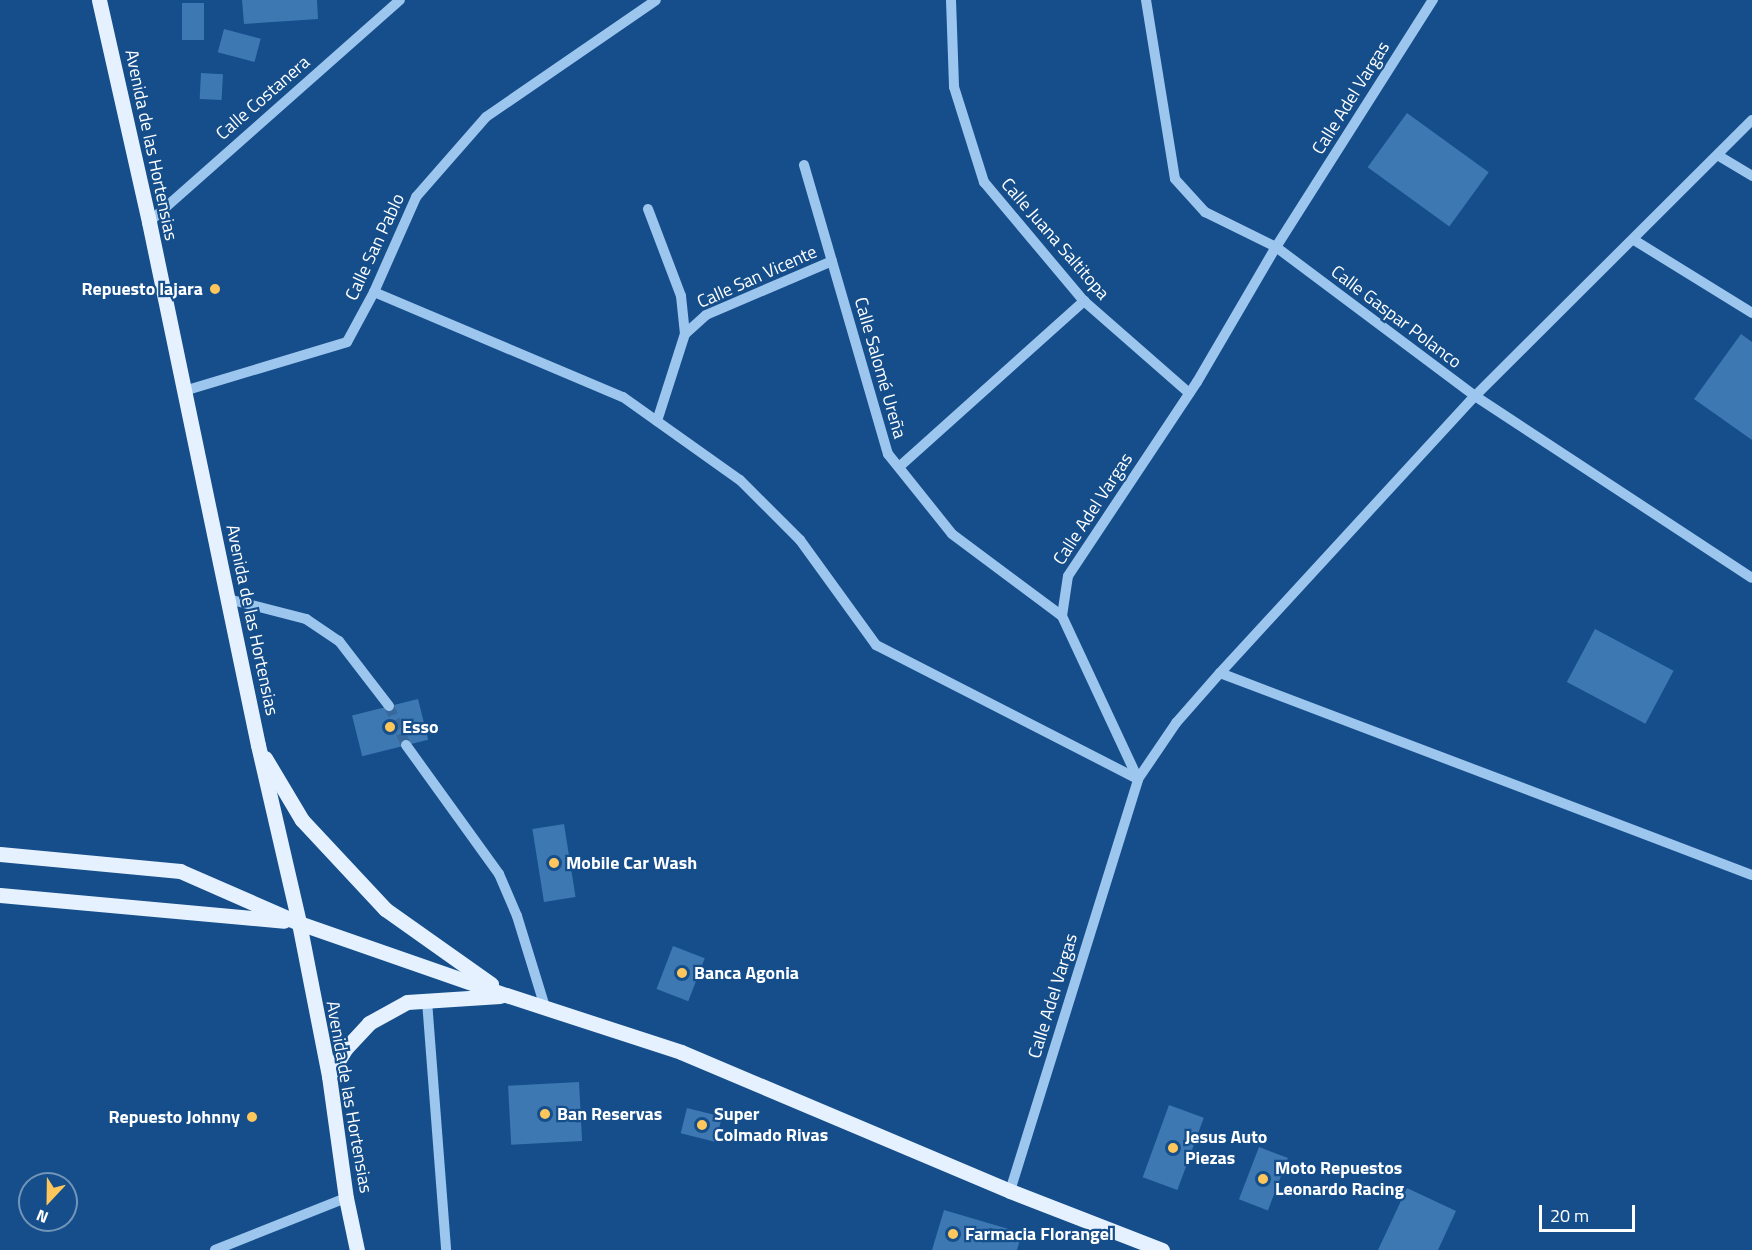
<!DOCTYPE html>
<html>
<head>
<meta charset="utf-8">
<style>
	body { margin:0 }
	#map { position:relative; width:1752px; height:1250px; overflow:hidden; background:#154e8a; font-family:"Titillium Web",sans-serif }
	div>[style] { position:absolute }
	.building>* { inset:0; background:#3d78b3; transform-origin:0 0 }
	.minor-tunnel>* { height:10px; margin-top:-5px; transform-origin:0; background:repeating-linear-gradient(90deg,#38699c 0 10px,transparent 0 15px) }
	.minor>* { height:10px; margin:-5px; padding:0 5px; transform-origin:5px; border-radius:5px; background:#9dc6ef }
	.major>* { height:15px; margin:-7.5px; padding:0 7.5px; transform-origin:7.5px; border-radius:7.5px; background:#e5f1ff }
	.dots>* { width:16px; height:16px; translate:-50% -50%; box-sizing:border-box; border:3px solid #154e8a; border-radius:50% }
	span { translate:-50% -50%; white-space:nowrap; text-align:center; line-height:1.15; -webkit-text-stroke:4.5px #154e8a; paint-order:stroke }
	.street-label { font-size:18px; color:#fff }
	.poi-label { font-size:18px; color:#fff; font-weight:700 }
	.right { translate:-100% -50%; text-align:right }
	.left { translate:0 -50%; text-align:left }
	.north { position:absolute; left:18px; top:1172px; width:60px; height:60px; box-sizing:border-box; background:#154e8a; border:2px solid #7395b9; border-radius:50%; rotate:202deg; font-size:16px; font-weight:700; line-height:24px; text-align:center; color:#fff }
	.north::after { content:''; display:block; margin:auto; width:21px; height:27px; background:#ffc75b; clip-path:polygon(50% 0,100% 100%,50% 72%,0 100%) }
	.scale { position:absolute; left:1539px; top:1205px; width:96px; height:27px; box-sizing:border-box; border:3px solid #fff; border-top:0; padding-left:8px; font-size:18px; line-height:21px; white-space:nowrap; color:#fff; -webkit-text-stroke:4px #154e8a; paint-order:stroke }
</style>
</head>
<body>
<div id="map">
	<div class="building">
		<i style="clip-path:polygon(242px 0,317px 0,318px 19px,244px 24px)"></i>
		<i style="left:182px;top:3px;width:22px;height:37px"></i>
		<i style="left:224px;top:29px;width:38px;height:24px;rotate:15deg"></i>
		<i style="left:201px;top:73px;width:22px;height:26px;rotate:3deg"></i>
		<i style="left:1407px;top:113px;width:101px;height:67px;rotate:36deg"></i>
		<i style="clip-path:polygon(1741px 334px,1752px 342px,1752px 440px,1694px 399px)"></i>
		<i style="left:1595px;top:629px;width:89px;height:60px;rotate:28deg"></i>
		<i style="left:418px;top:699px;width:42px;height:68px;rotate:76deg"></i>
		<i style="left:564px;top:824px;width:74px;height:32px;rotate:81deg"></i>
		<i style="left:673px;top:946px;width:34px;height:46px;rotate:21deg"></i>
		<i style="left:579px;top:1082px;width:59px;height:71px;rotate:87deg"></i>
		<i style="left:1169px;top:1105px;width:37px;height:77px;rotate:20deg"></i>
		<i style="left:687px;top:1108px;width:36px;height:26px;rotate:14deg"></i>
		<i style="left:1259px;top:1147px;width:31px;height:56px;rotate:21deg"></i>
		<i style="clip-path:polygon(1407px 1188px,1456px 1211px,1438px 1250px,1378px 1250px)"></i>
		<i style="clip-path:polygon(944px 1210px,1022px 1233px,1017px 1250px,932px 1250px)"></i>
	</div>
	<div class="minor-tunnel">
		<i style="left:389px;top:706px;width:43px;rotate:66.4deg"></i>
	</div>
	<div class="minor">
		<i style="left:951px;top:0;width:87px;rotate:88deg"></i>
		<i style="left:954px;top:87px;width:100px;rotate:72.5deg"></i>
		<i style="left:984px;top:182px;width:155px;rotate:50deg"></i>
		<i style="left:1084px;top:301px;width:140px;rotate:41.2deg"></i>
		<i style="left:1146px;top:0;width:181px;rotate:80.8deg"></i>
		<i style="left:1175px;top:179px;width:45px;rotate:47.7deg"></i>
		<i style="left:1205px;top:212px;width:79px;rotate:26.2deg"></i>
		<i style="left:1276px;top:247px;width:249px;rotate:36.8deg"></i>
		<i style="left:1475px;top:396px;width:331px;rotate:33.3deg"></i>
		<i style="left:1719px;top:156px;width:39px;rotate:31deg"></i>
		<i style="left:804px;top:165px;width:301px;rotate:73.8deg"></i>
		<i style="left:888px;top:454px;width:102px;rotate:51.3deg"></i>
		<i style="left:952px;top:534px;width:137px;rotate:36.7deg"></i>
		<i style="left:648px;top:209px;width:93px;rotate:69.2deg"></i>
		<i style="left:681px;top:296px;width:38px;rotate:84deg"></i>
		<i style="left:149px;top:222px;width:335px;rotate:-41.5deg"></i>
		<i style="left:1634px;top:240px;width:139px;rotate:31.7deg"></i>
		<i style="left:374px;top:292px;width:270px;rotate:22.9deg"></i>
		<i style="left:623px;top:397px;width:143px;rotate:35.4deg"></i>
		<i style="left:740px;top:480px;width:85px;rotate:45deg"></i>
		<i style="left:800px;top:540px;width:130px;rotate:54.1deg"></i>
		<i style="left:876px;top:645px;width:294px;rotate:27.1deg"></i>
		<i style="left:1138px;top:779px;width:68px;rotate:-55.8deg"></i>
		<i style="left:1176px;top:723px;width:67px;rotate:-48.7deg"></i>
		<i style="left:1220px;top:673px;width:377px;rotate:-47.4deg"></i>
		<i style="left:1475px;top:396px;width:391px;rotate:-44.9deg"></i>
		<i style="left:184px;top:391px;width:170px;rotate:-16.7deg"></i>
		<i style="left:347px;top:342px;width:57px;rotate:-61.6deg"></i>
		<i style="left:374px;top:292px;width:104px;rotate:-66.1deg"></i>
		<i style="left:416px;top:197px;width:106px;rotate:-48.8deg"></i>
		<i style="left:486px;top:117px;width:206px;rotate:-34.5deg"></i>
		<i style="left:657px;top:421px;width:91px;rotate:-72.2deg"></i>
		<i style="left:685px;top:334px;width:28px;rotate:-42deg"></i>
		<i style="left:706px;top:315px;width:137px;rotate:-23.2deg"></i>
		<i style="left:899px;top:467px;width:249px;rotate:-41.9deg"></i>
		<i style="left:228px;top:599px;width:81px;rotate:14.4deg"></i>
		<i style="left:306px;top:619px;width:40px;rotate:34deg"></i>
		<i style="left:339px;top:641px;width:82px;rotate:52.4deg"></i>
		<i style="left:1220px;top:673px;width:569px;rotate:20.79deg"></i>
		<i style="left:406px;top:745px;width:159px;rotate:54.2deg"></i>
		<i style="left:499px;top:874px;width:46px;rotate:66.8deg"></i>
		<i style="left:517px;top:916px;width:95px;rotate:72.9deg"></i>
		<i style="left:427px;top:1001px;width:250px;rotate:85.6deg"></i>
		<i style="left:1010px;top:1191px;width:431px;rotate:-72.7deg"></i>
		<i style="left:1138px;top:779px;width:180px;rotate:-115deg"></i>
		<i style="left:1062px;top:616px;width:40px;rotate:-81.5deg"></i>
		<i style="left:1068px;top:576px;width:233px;rotate:-56.4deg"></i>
		<i style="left:1197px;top:382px;width:156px;rotate:-59.7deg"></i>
		<i style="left:1276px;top:247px;width:293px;rotate:-57.6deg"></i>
		<i style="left:215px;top:1250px;width:141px;rotate:-21.7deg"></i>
	</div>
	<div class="major">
		<i style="left:99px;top:0;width:228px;rotate:77.3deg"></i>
		<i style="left:149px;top:222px;width:534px;rotate:78.23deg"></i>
		<i style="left:258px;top:745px;width:183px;rotate:77deg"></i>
		<i style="left:299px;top:923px;width:156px;rotate:78.9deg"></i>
		<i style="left:329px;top:1076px;width:123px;rotate:82.1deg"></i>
		<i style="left:346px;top:1198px;width:53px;rotate:78.1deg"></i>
		<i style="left:265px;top:758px;width:72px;rotate:59.2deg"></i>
		<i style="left:302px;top:820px;width:122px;rotate:47deg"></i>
		<i style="left:385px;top:909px;width:130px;rotate:35.3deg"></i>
		<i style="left:0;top:854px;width:181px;rotate:5.4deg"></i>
		<i style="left:180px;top:871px;width:130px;rotate:23.6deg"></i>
		<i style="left:299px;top:923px;width:219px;rotate:19.2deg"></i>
		<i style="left:506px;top:995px;width:184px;rotate:18deg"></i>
		<i style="left:681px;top:1052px;width:357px;rotate:22.9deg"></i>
		<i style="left:1010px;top:1191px;width:163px;rotate:21.2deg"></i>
		<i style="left:0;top:895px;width:285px;rotate:5.2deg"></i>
		<i style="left:329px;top:1076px;width:33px;rotate:-59deg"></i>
		<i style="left:346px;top:1048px;width:34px;rotate:-47deg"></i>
		<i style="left:369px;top:1023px;width:43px;rotate:-28.9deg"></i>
		<i style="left:407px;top:1002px;width:93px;rotate:-3.7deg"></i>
	</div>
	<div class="dots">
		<i style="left:215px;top:289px;background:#ffc75b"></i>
		<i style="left:390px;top:727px;background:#ffc75b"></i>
		<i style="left:554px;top:863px;background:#ffc75b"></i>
		<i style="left:682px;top:973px;background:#ffc75b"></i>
		<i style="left:545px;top:1114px;background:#ffc75b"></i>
		<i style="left:252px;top:1117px;background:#ffc75b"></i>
		<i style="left:702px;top:1125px;background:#ffc75b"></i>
		<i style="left:1173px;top:1148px;background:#ffc75b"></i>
		<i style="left:1263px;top:1179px;background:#ffc75b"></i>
		<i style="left:953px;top:1234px;background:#ffc75b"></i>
	</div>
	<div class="street-label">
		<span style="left:263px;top:98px;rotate:-41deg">Calle Costanera</span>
		<span style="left:1351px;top:98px;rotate:-58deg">Calle Adel Vargas</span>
		<span style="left:151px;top:145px;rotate:78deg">Avenida de las Hortensias</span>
		<span style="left:1055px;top:239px;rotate:49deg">Calle Juana Saltitopa</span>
		<span style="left:375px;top:247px;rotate:-65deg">Calle San Pablo</span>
		<span style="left:757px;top:277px;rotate:-24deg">Calle San Vicente</span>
		<span style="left:1396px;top:317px;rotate:37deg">Calle Gaspar Polanco</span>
		<span style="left:880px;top:368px;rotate:74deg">Calle Salomé Ureña</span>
		<span style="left:1093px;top:509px;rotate:-57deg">Calle Adel Vargas</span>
		<span style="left:252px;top:620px;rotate:78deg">Avenida de las Hortensias</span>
		<span style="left:1053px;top:996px;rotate:-73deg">Calle Adel Vargas</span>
		<span style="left:349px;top:1097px;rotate:80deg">Avenida de las Hortensias</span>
	</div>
	<div class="poi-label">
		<span class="right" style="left:203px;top:289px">Repuesto lajara</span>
		<span class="left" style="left:402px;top:727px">Esso</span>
		<span class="left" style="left:566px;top:863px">Mobile Car Wash</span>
		<span class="left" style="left:694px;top:973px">Banca Agonia</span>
		<span class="left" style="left:557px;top:1114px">Ban Reservas</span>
		<span class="left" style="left:714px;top:1125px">Super<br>Colmado Rivas</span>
		<span class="right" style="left:240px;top:1117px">Repuesto Johnny</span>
		<span class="left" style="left:1185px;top:1148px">Jesus Auto<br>Piezas</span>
		<span class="left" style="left:1275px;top:1179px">Moto Repuestos<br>Leonardo Racing</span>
		<span class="left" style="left:965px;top:1234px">Farmacia Florangel</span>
	</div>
	<div class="north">N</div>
	<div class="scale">20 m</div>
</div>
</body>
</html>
